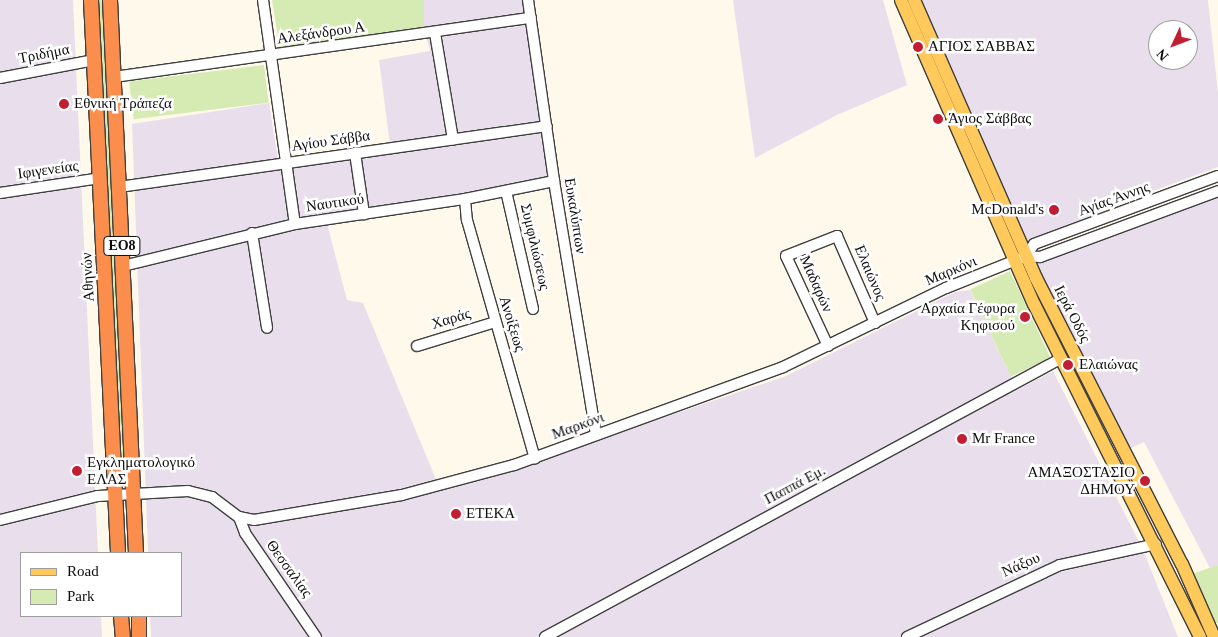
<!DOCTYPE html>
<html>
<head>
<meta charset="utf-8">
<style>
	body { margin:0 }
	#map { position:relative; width:1218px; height:637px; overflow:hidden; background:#fff9eb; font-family:Georgia,serif }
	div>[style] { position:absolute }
	.industrial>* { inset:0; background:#e9dfec }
	.green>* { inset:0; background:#d5ebb3; transform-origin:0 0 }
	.roads { filter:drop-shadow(1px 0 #3f3f3f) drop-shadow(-1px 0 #3f3f3f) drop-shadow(0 1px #3f3f3f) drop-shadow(0 -1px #3f3f3f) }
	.minor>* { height:10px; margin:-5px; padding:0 5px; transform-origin:5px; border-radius:5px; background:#fff }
	.major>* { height:12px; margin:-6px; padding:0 6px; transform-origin:6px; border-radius:6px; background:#ffc95b }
	.highway>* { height:14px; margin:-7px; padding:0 7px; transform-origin:7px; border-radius:7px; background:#fb8e4c }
	.dots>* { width:14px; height:14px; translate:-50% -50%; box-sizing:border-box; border:2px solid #fff; border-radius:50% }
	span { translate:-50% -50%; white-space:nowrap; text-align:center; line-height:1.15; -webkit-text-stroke:5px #fff; paint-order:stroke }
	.shield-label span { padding:1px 4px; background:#fff; border:1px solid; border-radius:4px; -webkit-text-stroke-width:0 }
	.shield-label { font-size:14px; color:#0c0c0c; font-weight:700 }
	.street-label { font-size:15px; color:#0c0c0c }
	.poi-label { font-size:15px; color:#0c0c0c }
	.left { translate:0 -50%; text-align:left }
	.right { translate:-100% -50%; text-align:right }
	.legend { position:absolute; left:20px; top:552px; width:162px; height:65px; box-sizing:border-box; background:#fff; border:1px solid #9e9e9e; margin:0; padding:6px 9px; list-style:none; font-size:15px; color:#0c0c0c }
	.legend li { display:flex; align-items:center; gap:10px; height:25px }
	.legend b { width:25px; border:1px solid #9e9e9e }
	.north { position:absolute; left:1148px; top:20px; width:50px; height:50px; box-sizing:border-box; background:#fff; border:1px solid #9e9e9e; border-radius:50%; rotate:227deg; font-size:14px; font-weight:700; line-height:20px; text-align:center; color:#0c0c0c }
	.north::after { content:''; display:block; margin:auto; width:18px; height:22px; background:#c21e33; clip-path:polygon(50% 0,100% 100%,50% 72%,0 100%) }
</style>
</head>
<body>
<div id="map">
	<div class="industrial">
		<i style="clip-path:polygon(0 0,73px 0,98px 553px,21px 553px,21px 616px,101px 616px,102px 637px,0 637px)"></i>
		<i style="clip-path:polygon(424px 0,524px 0,550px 178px,325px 216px,347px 300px,363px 303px,440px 489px,539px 463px,594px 441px,786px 376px,955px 292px,970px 290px,1017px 390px,1053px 371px,1143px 550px,1178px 637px,151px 637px,150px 616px,181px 616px,181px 553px,148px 553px,132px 124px,269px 103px,278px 160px,390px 145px,379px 60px,430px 51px,424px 28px)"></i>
		<i style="clip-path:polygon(733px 0,883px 0,907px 85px,837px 115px,755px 158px)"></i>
		<i style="clip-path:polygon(evenodd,922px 0,1208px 0,1218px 93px,1218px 167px,1112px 206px,1026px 246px,922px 0,1158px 30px,1188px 30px,1188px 60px,1158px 60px,1158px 30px)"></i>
		<i style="clip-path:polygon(1218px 194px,1218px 565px,1210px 568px,1144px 442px,1129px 449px,1036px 264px)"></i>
	</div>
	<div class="green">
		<i style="clip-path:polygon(96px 0,102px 0,125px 468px,123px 473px)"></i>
		<i style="clip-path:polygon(272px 0,424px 0,424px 28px,280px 50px)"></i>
		<i style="left:264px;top:65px;width:38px;height:136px;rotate:83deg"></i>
		<i style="left:1010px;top:271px;width:96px;height:44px;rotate:65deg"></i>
		<i style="clip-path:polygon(1218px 565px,1218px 623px,1214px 623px,1192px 574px)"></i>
	</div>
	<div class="roads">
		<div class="minor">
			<i style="left:263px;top:0;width:226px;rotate:81.9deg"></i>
			<i style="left:528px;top:0;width:183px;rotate:81.8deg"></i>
			<i style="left:554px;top:181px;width:257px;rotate:80.6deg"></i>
			<i style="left:435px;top:33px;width:108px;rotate:80.4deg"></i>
			<i style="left:114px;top:77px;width:421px;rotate:-8.1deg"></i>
			<i style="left:0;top:78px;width:96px;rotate:-10.8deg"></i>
			<i style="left:355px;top:153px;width:62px;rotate:81.6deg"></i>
			<i style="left:119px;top:187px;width:432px;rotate:-8.1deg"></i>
			<i style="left:506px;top:191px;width:121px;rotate:77.1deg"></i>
			<i style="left:0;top:193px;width:101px;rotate:-8.5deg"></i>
			<i style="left:465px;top:199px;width:21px;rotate:85deg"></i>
			<i style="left:467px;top:220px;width:248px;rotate:74.1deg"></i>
			<i style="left:252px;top:233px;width:96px;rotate:81deg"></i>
			<i style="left:1026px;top:256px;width:14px;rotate:-56deg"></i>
			<i style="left:1034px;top:244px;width:196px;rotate:-20.3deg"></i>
			<i style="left:123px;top:266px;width:177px;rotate:-13.7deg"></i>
			<i style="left:295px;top:224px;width:172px;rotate:-8.4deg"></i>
			<i style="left:465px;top:199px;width:91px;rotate:-11.4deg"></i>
			<i style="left:417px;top:346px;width:82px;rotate:-17.1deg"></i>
			<i style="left:828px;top:346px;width:99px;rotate:-115deg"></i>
			<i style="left:786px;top:256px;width:55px;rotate:-21.4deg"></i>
			<i style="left:837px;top:236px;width:95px;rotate:66.4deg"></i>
			<i style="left:239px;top:517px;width:17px;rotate:69deg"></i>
			<i style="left:245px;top:533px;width:126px;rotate:55.7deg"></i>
			<i style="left:0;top:520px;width:101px;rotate:-13.8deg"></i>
			<i style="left:98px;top:496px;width:90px;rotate:-3.2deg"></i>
			<i style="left:188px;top:491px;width:25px;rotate:14deg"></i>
			<i style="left:212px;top:497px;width:34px;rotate:37deg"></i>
			<i style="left:239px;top:517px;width:15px;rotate:11deg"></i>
			<i style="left:254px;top:520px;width:150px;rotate:-9.6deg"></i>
			<i style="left:402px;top:495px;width:116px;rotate:-15deg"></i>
			<i style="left:514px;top:465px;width:286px;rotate:-20deg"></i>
			<i style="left:783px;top:367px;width:181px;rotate:-25.9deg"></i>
			<i style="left:946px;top:288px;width:86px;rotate:-21.8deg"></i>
			<i style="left:1026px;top:256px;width:14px;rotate:4deg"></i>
			<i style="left:1040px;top:257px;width:190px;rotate:-20.3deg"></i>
			<i style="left:545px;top:637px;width:585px;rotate:-28.36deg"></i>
			<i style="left:907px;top:637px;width:169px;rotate:-25.2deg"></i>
			<i style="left:1060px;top:565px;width:98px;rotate:-12.3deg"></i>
		</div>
		<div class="major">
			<i style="left:901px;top:0;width:332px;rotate:66.4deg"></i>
			<i style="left:1034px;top:304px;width:372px;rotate:63.5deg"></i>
			<i style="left:914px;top:0;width:304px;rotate:66.3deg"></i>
			<i style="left:1036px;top:278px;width:321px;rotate:63deg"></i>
			<i style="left:1182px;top:564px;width:80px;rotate:66.3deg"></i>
		</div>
		<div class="highway">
			<i style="left:91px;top:0;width:554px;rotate:87.2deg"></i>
			<i style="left:110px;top:0;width:554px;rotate:87.31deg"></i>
			<i style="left:121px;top:616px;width:21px;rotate:85deg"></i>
			<i style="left:139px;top:616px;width:21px;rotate:90deg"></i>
		</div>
	</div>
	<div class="dots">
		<i style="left:918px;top:47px;background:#c21e33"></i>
		<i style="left:64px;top:104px;background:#c21e33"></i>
		<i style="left:938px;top:119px;background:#c21e33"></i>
		<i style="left:1054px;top:210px;background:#c21e33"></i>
		<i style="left:1025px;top:317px;background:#c21e33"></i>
		<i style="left:1068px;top:365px;background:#c21e33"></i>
		<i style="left:962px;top:439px;background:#c21e33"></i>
		<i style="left:77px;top:471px;background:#c21e33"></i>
		<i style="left:1145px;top:481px;background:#c21e33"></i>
		<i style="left:456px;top:514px;background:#c21e33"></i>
	</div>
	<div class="shield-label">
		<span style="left:122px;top:246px">ΕΟ8</span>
	</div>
	<div class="street-label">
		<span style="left:321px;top:33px;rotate:-8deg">Αλεξάνδρου Α</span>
		<span style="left:44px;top:54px;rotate:-11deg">Τριδήμα</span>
		<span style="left:331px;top:141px;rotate:-8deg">Αγίου Σάββα</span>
		<span style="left:48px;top:170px;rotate:-8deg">Ιφιγενείας</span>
		<span style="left:1114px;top:199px;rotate:-20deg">Αγίας Άννης</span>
		<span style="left:335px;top:203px;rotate:-8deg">Ναυτικού</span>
		<span style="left:575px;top:216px;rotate:81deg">Ευκαλύπτων</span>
		<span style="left:535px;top:247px;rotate:77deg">Συμφιλιώσεως</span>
		<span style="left:951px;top:271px;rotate:-23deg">Μαρκόνι</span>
		<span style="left:870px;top:273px;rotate:67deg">Ελαιώνος</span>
		<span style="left:88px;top:277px;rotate:-93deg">Αθηνών</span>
		<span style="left:816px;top:284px;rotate:66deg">Μαδαρών</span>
		<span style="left:1072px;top:314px;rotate:63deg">Ιερά Οδός</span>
		<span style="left:451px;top:319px;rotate:-17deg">Χαράς</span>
		<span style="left:512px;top:324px;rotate:73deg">Ανοίξεως</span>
		<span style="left:578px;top:426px;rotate:-20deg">Μαρκόνι</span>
		<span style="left:795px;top:485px;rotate:-28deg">Παππά Εμ.</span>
		<span style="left:1021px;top:565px;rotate:-24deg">Νάξου</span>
		<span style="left:289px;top:569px;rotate:54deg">Θεσσαλίας</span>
	</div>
	<div class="poi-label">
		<span class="left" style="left:928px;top:47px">ΑΓΙΟΣ ΣΑΒΒΑΣ</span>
		<span class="left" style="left:74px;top:104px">Εθνική Τράπεζα</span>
		<span class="left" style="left:948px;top:119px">Άγιος Σάββας</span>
		<span class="right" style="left:1044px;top:210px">McDonald's</span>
		<span class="right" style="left:1015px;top:317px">Αρχαία Γέφυρα<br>Κηφισού</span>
		<span class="left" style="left:1079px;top:365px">Ελαιώνας</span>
		<span class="left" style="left:972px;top:439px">Mr France</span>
		<span class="left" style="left:87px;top:471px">Εγκληματολογικό<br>ΕΛΑΣ</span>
		<span class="right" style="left:1135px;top:481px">ΑΜΑΞΟΣΤΑΣΙΟ<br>ΔΗΜΟΥ</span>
		<span class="left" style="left:466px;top:514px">ΕΤΕΚΑ</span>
	</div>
	<ul class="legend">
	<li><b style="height:6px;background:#ffc95b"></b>Road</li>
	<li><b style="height:14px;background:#d5ebb3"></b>Park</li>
	</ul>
	<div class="north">N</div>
</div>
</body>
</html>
